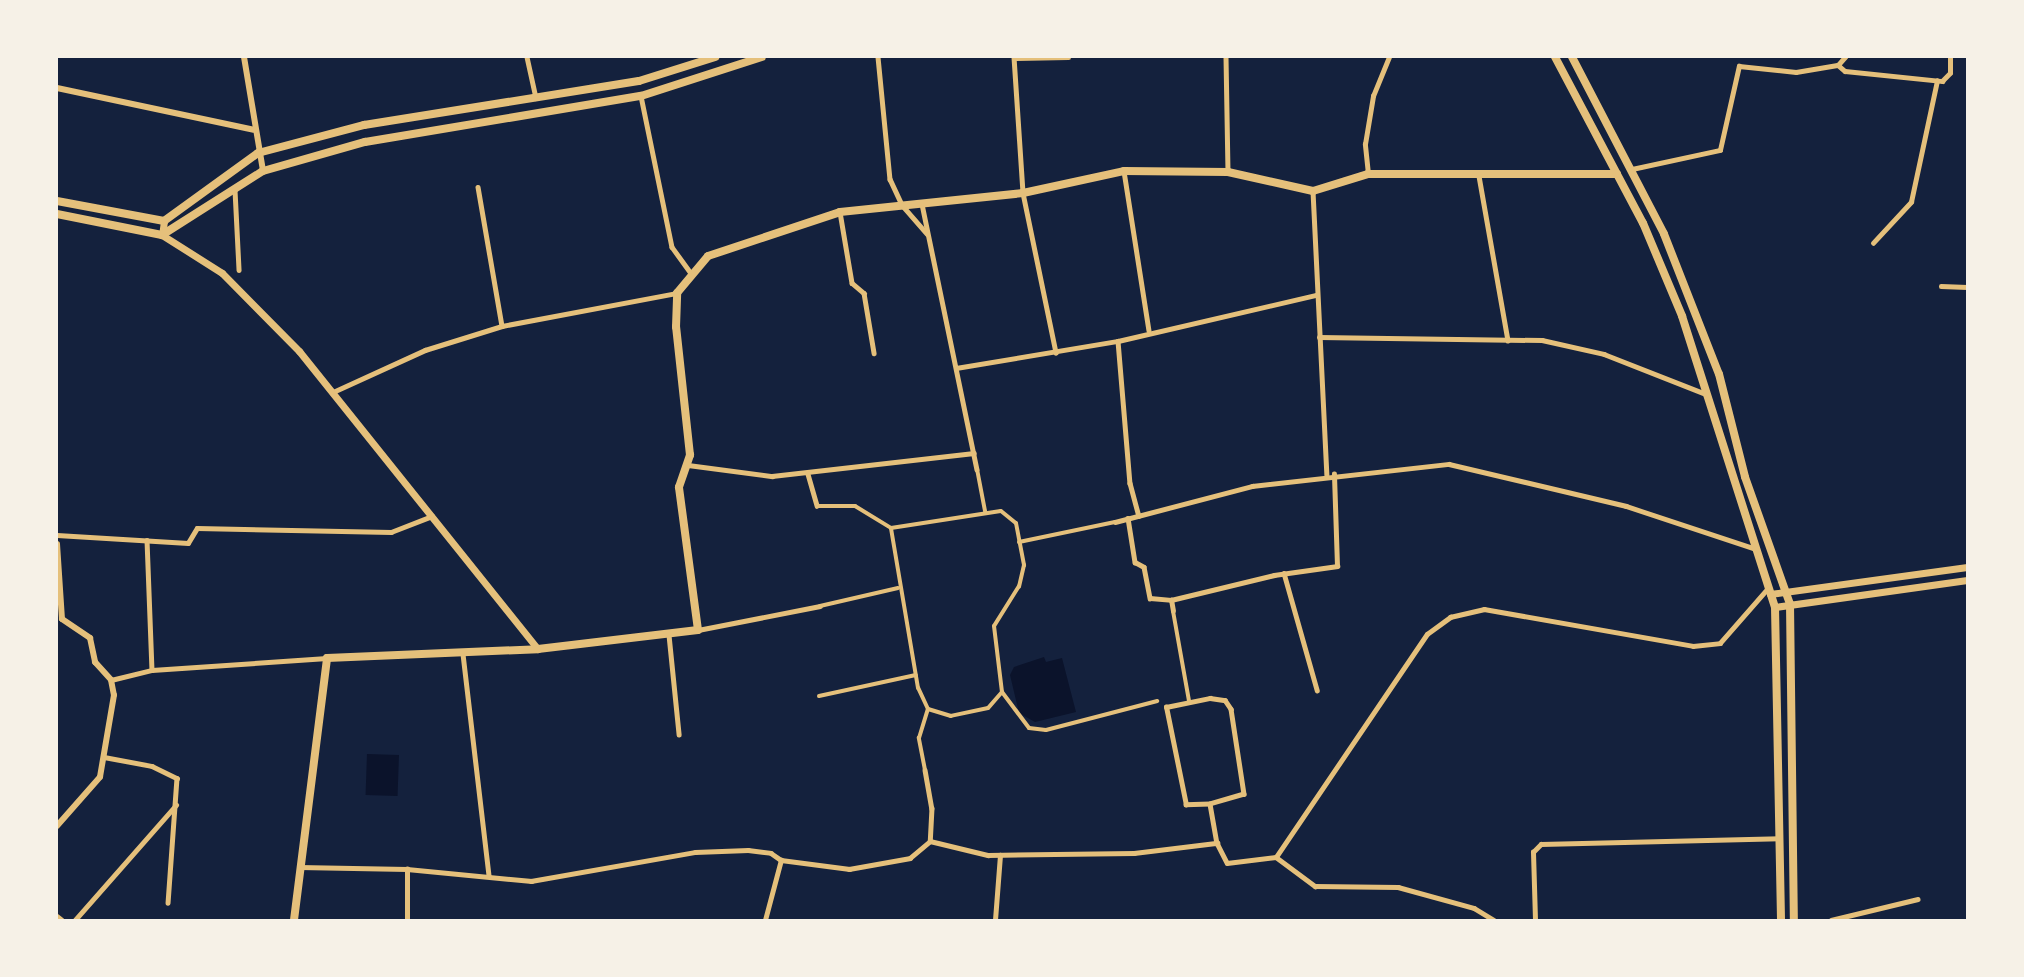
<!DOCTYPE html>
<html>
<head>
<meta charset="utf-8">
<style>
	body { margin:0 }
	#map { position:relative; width:2024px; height:977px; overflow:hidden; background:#14213d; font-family:Raleway,sans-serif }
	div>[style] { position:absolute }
	.water>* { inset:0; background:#0b132b; transform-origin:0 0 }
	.pedestrian>* { height:4px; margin:-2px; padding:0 2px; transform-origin:2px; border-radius:2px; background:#e5c07b }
	.minor>* { height:4.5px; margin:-2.25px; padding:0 2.25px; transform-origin:2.25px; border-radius:2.25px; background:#e5c07b }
	.tertiary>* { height:6px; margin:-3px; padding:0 3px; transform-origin:3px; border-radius:3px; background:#e5c07b }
	.secondary>* { height:7px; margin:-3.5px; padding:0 3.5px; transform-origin:3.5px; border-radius:3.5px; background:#e5c07b }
	.primary>* { height:8px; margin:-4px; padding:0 4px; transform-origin:4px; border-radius:4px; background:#e5c07b }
	.trunk>* { height:8px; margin:-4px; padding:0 4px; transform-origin:4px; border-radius:4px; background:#e5c07b }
	span { translate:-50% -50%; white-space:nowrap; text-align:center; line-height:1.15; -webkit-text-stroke:4.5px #f6f1e7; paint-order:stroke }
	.frame { position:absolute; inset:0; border:58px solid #f6f1e7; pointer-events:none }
</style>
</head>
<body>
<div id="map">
	<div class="water">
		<i style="clip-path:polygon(1044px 657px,1046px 662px,1062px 658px,1076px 712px,1035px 722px,1019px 713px,1010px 675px,1014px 667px)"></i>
		<i style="left:367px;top:754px;width:32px;height:41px;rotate:2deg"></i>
	</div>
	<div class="pedestrian">
		<i style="left:977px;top:469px;width:43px;rotate:79.2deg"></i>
		<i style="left:855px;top:506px;width:42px;rotate:31.4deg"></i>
		<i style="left:1001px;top:511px;width:19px;rotate:39deg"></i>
		<i style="left:1016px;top:523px;width:43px;rotate:79.2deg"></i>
		<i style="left:1024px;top:565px;width:22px;rotate:103deg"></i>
		<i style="left:1019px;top:586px;width:47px;rotate:122deg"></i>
		<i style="left:994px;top:626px;width:66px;rotate:83.1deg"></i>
		<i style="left:1002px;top:692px;width:21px;rotate:131deg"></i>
		<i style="left:988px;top:708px;width:38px;rotate:168deg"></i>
		<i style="left:951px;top:716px;width:24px;rotate:-163deg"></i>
		<i style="left:928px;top:709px;width:23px;rotate:-115deg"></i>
		<i style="left:918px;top:688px;width:162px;rotate:-99.6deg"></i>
		<i style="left:891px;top:528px;width:111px;rotate:-8.8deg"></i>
		<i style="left:1019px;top:542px;width:98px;rotate:-11.8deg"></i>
		<i style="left:820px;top:606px;width:80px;rotate:-13deg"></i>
		<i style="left:1173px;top:611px;width:91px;rotate:79.9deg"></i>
		<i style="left:1002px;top:692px;width:45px;rotate:53.1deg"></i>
		<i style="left:1029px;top:728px;width:17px;rotate:7deg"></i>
		<i style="left:1046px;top:730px;width:115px;rotate:-14.6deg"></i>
		<i style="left:819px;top:696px;width:99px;rotate:-12.2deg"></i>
		<i style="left:925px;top:770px;width:33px;rotate:-101deg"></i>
		<i style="left:919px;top:738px;width:30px;rotate:-73deg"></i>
	</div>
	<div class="minor">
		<i style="left:527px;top:57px;width:42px;rotate:77.6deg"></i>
		<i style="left:878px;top:57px;width:123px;rotate:84.4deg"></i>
		<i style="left:890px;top:179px;width:29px;rotate:65deg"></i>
		<i style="left:902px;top:205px;width:38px;rotate:49deg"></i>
		<i style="left:1014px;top:57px;width:136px;rotate:86.2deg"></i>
		<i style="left:1023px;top:193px;width:163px;rotate:78.3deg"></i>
		<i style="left:1226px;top:57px;width:115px;rotate:89deg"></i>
		<i style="left:1014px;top:58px;width:54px;rotate:-1.1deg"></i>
		<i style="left:1838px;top:65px;width:9px;rotate:41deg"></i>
		<i style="left:1845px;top:71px;width:98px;rotate:5.9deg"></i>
		<i style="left:1942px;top:81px;width:11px;rotate:-45deg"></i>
		<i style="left:1950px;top:73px;width:16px;rotate:-90deg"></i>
		<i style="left:641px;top:96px;width:154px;rotate:78.4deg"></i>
		<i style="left:672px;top:247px;width:32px;rotate:54deg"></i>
		<i style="left:1632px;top:169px;width:90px;rotate:-12.2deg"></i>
		<i style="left:1720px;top:150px;width:86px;rotate:-77.3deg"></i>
		<i style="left:1739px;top:66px;width:57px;rotate:6deg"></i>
		<i style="left:1796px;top:72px;width:43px;rotate:-9.5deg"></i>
		<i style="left:1838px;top:65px;width:11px;rotate:-49deg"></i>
		<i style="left:1124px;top:171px;width:161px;rotate:81.1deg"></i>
		<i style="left:1368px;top:174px;width:30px;rotate:-96deg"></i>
		<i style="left:1365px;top:144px;width:49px;rotate:-80.5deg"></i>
		<i style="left:1373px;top:96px;width:42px;rotate:-67.7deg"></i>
		<i style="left:1479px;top:176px;width:167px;rotate:80deg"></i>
		<i style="left:478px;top:187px;width:141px;rotate:80.2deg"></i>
		<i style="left:235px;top:190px;width:80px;rotate:87.1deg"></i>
		<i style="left:1313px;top:191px;width:284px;rotate:87.2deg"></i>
		<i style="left:922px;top:204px;width:271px;rotate:78.3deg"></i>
		<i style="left:840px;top:212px;width:72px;rotate:80.4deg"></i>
		<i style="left:852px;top:283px;width:16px;rotate:40deg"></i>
		<i style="left:864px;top:293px;width:61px;rotate:80.5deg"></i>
		<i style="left:1873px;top:243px;width:56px;rotate:-47.2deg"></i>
		<i style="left:1911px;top:202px;width:124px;rotate:-77.9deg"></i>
		<i style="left:1941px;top:286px;width:26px;rotate:2deg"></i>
		<i style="left:1319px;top:337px;width:223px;rotate:0.8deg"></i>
		<i style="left:1542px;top:340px;width:64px;rotate:12.7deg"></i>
		<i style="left:1604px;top:354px;width:110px;rotate:21.4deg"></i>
		<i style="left:1118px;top:341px;width:143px;rotate:85.2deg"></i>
		<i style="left:1130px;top:483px;width:34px;rotate:75deg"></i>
		<i style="left:956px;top:368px;width:164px;rotate:-9.5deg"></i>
		<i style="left:1118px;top:341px;width:202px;rotate:-13.1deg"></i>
		<i style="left:333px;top:392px;width:101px;rotate:-24.5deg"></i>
		<i style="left:425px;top:350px;width:81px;rotate:-17.3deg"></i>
		<i style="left:502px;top:326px;width:178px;rotate:-10.7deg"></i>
		<i style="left:688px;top:465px;width:85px;rotate:7.5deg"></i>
		<i style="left:772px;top:476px;width:203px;rotate:-6.5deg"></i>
		<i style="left:808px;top:474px;width:33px;rotate:74deg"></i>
		<i style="left:817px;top:506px;width:38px"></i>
		<i style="left:1128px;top:518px;width:45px;rotate:81deg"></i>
		<i style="left:1135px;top:562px;width:10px;rotate:29deg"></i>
		<i style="left:1144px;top:567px;width:32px;rotate:79deg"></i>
		<i style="left:1150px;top:598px;width:21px;rotate:5deg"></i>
		<i style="left:1115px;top:522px;width:142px;rotate:-14.7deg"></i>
		<i style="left:1252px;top:486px;width:198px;rotate:-6.4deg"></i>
		<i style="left:1449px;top:464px;width:182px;rotate:13.3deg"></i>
		<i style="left:1626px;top:506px;width:137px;rotate:18.3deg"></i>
		<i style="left:57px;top:535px;width:131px;rotate:3.5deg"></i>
		<i style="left:188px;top:543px;width:17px;rotate:-59deg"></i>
		<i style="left:197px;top:528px;width:194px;rotate:1.2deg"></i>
		<i style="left:391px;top:532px;width:44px;rotate:-21.3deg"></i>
		<i style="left:147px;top:540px;width:130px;rotate:87.8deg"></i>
		<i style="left:1284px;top:573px;width:122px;rotate:74.2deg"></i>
		<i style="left:1173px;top:611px;width:11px;rotate:-100deg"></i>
		<i style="left:1171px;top:600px;width:106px;rotate:-13.6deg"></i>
		<i style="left:1274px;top:575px;width:64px;rotate:-8.1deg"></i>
		<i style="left:1337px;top:566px;width:92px;rotate:-91.9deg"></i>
		<i style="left:698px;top:630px;width:124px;rotate:-11.1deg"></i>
		<i style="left:669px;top:635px;width:100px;rotate:84.2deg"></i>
		<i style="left:463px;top:654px;width:223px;rotate:83.3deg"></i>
		<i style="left:111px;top:680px;width:42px;rotate:-13.7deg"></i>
		<i style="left:152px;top:670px;width:175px;rotate:-3.9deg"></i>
		<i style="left:104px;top:757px;width:49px;rotate:10.6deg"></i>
		<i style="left:152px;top:766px;width:28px;rotate:26deg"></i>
		<i style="left:177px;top:778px;width:125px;rotate:94.1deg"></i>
		<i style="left:925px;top:770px;width:39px;rotate:80deg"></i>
		<i style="left:932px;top:808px;width:33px;rotate:93deg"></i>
		<i style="left:1210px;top:804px;width:24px;rotate:178deg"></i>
		<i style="left:1186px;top:805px;width:100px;rotate:-101.5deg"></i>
		<i style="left:1166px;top:707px;width:45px;rotate:-11.6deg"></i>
		<i style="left:1210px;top:698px;width:15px;rotate:8deg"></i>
		<i style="left:1225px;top:700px;width:11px;rotate:56deg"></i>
		<i style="left:1231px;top:709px;width:86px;rotate:81.3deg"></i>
		<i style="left:1244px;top:794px;width:35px;rotate:164deg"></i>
		<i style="left:1210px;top:804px;width:40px;rotate:80deg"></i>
		<i style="left:930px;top:841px;width:60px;rotate:13.6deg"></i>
		<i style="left:988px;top:855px;width:146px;rotate:-0.8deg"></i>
		<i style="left:1134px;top:853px;width:84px;rotate:-6.9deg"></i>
		<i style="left:1217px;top:843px;width:22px;rotate:63deg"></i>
		<i style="left:1227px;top:863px;width:49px;rotate:-7deg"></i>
		<i style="left:1276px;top:857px;width:269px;rotate:-55.9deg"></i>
		<i style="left:1427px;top:634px;width:29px;rotate:-36deg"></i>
		<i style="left:1450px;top:617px;width:35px;rotate:-13deg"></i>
		<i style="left:1484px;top:609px;width:212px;rotate:10deg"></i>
		<i style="left:1693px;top:646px;width:27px;rotate:-6deg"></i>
		<i style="left:1720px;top:643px;width:73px;rotate:-48.9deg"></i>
		<i style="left:1276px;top:857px;width:49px;rotate:36.6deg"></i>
		<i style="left:1315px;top:886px;width:83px;rotate:0.7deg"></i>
		<i style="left:1398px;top:887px;width:79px;rotate:15.4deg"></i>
		<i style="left:1474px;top:908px;width:23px;rotate:31deg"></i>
		<i style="left:299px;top:867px;width:108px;rotate:1.1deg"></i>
		<i style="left:407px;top:869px;width:125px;rotate:5.5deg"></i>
		<i style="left:531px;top:881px;width:167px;rotate:-10deg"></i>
		<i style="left:695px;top:852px;width:53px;rotate:-2.2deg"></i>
		<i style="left:748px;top:850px;width:23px;rotate:7deg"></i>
		<i style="left:771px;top:853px;width:12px;rotate:35deg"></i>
		<i style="left:781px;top:860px;width:69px;rotate:7.5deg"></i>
		<i style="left:849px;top:869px;width:62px;rotate:-10.2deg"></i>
		<i style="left:910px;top:858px;width:26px;rotate:-40deg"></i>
		<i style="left:57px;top:916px;width:6px;rotate:39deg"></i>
		<i style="left:75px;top:920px;width:153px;rotate:-48.7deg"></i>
		<i style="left:407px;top:920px;width:51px;rotate:-90deg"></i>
		<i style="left:765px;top:920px;width:62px;rotate:-75.1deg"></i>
		<i style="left:995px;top:920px;width:65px;rotate:-85.6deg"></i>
		<i style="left:1535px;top:920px;width:68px;rotate:-91.7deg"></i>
		<i style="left:1533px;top:852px;width:11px;rotate:-45deg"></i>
		<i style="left:1541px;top:844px;width:239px;rotate:-1.4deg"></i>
		<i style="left:1831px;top:920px;width:89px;rotate:-13.6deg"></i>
	</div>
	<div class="tertiary">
		<i style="left:244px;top:57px;width:116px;rotate:80.5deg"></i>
		<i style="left:57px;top:88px;width:201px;rotate:12deg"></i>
		<i style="left:57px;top:544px;width:75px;rotate:86.2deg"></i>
		<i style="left:62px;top:619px;width:34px;rotate:34deg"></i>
		<i style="left:90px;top:638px;width:25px;rotate:78deg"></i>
		<i style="left:95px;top:662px;width:24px;rotate:48deg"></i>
		<i style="left:111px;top:680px;width:15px;rotate:79deg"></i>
		<i style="left:114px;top:695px;width:83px;rotate:99.7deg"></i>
		<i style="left:100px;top:777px;width:65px;rotate:131.3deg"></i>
	</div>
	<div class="secondary">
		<i style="left:164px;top:221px;width:14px;rotate:98deg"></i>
		<i style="left:162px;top:235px;width:71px;rotate:32.3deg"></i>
		<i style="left:222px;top:273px;width:110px;rotate:45.4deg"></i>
		<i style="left:299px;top:351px;width:382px;rotate:51.3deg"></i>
		<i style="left:1770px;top:594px;width:199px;rotate:-7.8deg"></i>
		<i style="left:1775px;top:607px;width:194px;rotate:-8deg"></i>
	</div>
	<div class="primary">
		<i style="left:57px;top:201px;width:109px;rotate:10.6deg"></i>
		<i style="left:164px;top:221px;width:116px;rotate:-35.9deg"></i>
		<i style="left:258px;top:153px;width:110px;rotate:-14.8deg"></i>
		<i style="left:364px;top:125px;width:278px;rotate:-9.1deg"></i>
		<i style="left:639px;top:81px;width:80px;rotate:-17.5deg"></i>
		<i style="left:57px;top:214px;width:107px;rotate:11.3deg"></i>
		<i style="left:162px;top:235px;width:120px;rotate:-32.4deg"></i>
		<i style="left:263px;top:171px;width:106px;rotate:-15.9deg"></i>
		<i style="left:365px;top:142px;width:280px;rotate:-9.5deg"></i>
		<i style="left:641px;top:96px;width:127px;rotate:-17.9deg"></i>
		<i style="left:294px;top:920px;width:264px;rotate:-82.8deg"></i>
		<i style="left:327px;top:658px;width:211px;rotate:-2.4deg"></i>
		<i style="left:538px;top:649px;width:161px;rotate:-6.8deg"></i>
		<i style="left:698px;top:630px;width:144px;rotate:-97.6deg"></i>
		<i style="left:679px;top:487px;width:34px;rotate:-71deg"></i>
		<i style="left:690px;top:455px;width:129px;rotate:-96.2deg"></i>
		<i style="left:676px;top:327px;width:34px;rotate:-88deg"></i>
		<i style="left:677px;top:293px;width:48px;rotate:-50deg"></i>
		<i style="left:708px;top:256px;width:139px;rotate:-18.4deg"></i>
		<i style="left:840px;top:212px;width:184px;rotate:-5.9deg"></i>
		<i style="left:1023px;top:193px;width:103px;rotate:-12.3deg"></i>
		<i style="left:1124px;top:171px;width:104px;rotate:0.6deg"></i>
		<i style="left:1228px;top:172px;width:87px;rotate:12.6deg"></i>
		<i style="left:1313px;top:191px;width:58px;rotate:-17.2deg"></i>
		<i style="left:1368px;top:174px;width:249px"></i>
	</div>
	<div class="trunk">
		<i style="left:1555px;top:57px;width:188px;rotate:62.1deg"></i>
		<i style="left:1643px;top:223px;width:101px;rotate:67.2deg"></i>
		<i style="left:1682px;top:316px;width:305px;rotate:72.3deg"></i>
		<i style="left:1775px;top:607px;width:313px;rotate:88.9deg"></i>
		<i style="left:1572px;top:57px;width:199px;rotate:62.5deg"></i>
		<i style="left:1664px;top:234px;width:150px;rotate:68.6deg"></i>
		<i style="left:1719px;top:374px;width:106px;rotate:75.8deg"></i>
		<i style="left:1745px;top:477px;width:135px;rotate:70.5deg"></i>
		<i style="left:1790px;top:604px;width:316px;rotate:89.3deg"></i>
	</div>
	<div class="frame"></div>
</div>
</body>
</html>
